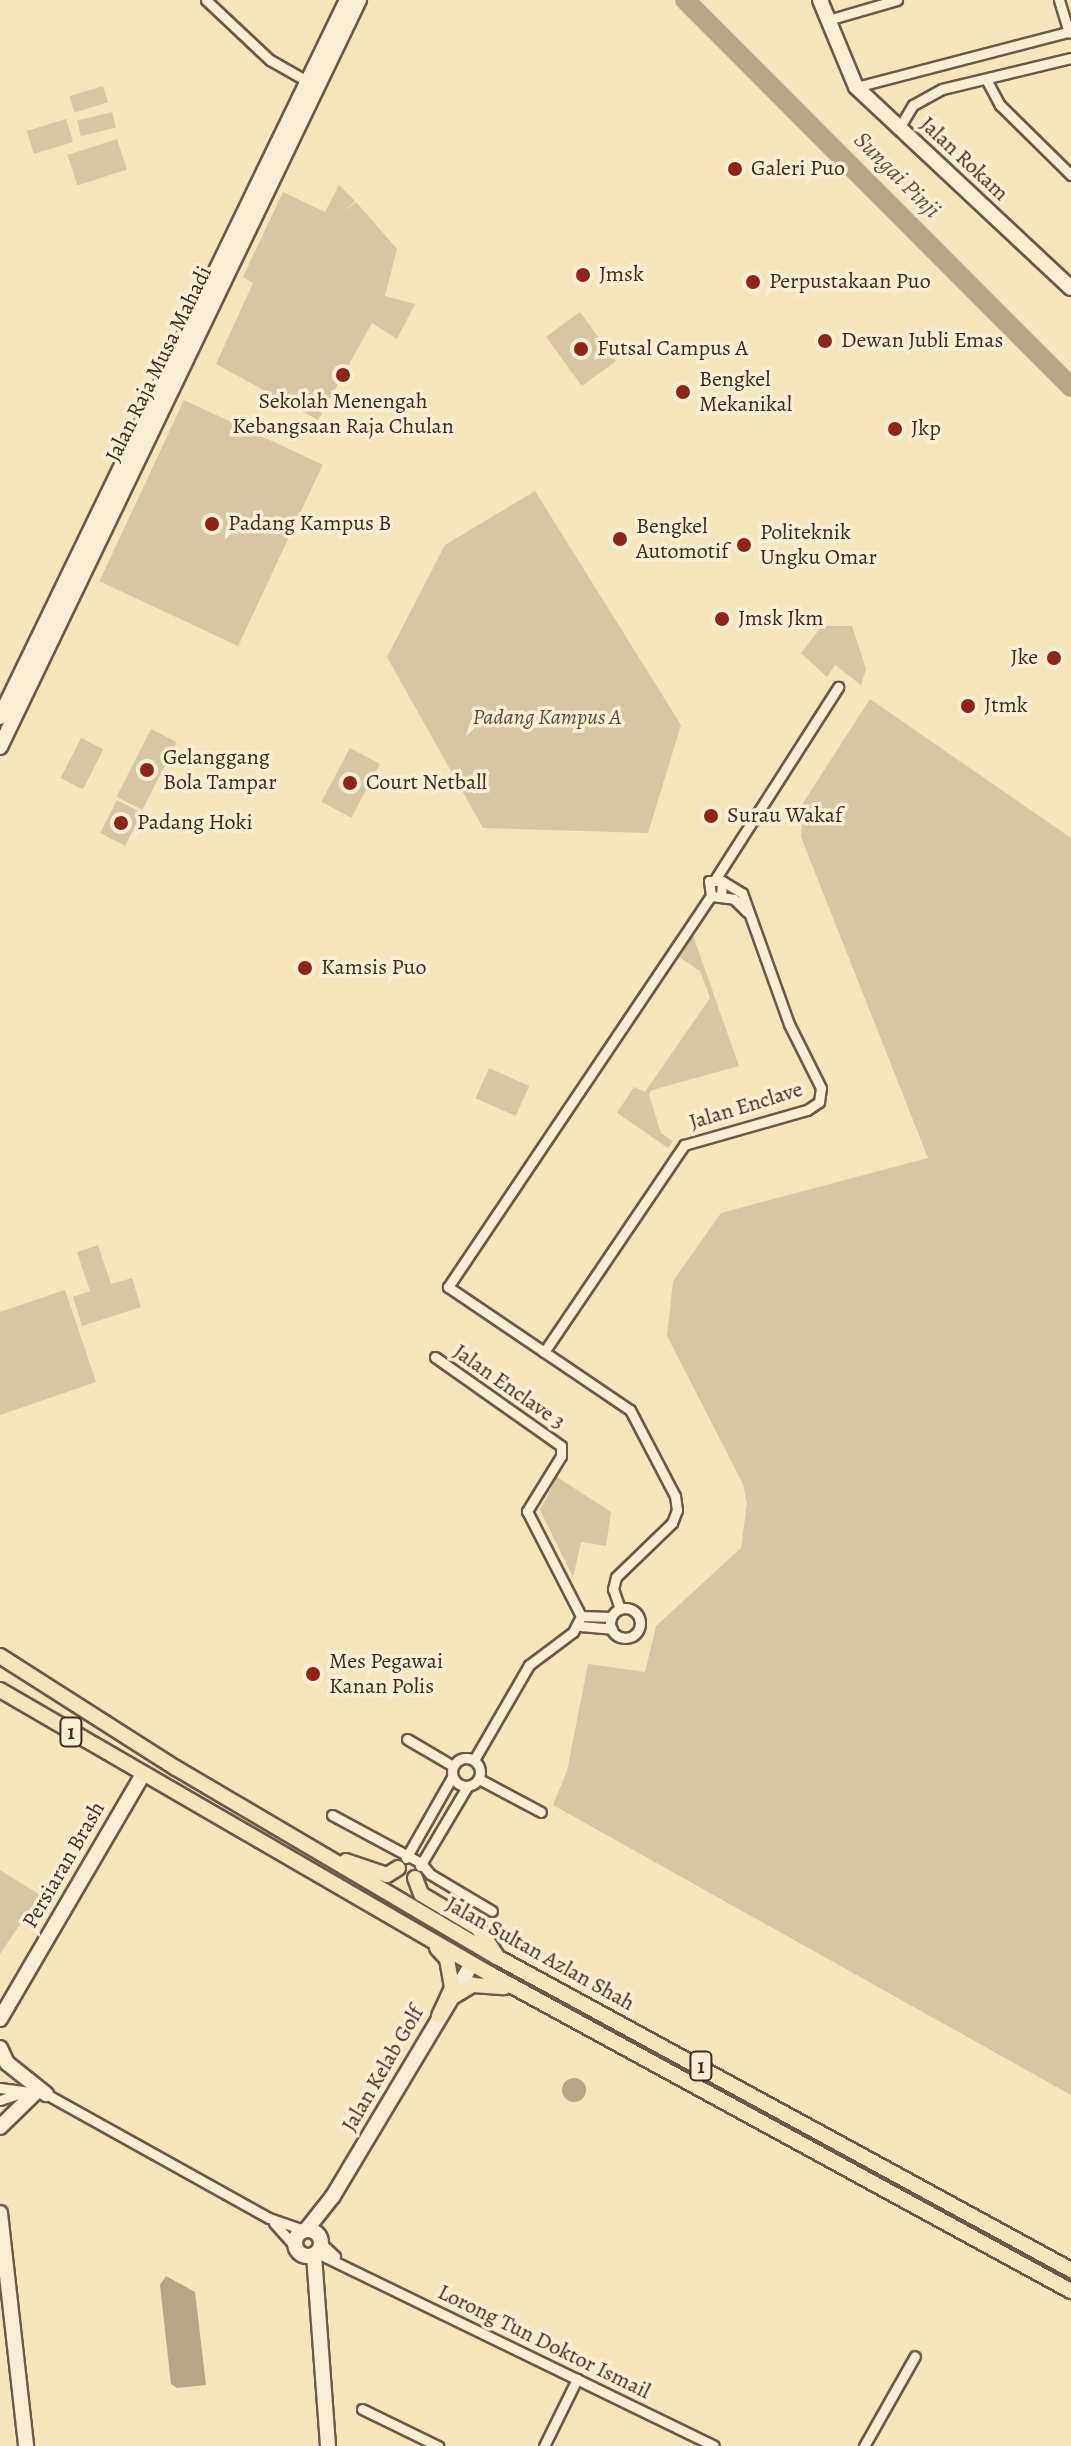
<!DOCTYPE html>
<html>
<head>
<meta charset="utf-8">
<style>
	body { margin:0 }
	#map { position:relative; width:1071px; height:2446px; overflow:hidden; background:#f5e5bb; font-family:Alegreya,serif }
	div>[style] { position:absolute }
	.green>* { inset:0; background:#d6c6a1; transform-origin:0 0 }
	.water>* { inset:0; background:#b6a686 }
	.round { border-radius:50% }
	.river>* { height:20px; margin:-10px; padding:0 10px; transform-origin:10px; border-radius:10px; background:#b6a686 }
	.roads { filter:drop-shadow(2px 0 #6a5a47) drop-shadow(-2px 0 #6a5a47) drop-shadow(0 2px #6a5a47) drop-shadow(0 -2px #6a5a47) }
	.street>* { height:9px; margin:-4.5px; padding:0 4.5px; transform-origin:4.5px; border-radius:4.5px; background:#f8eed3 }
	.street>.ring { margin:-4.5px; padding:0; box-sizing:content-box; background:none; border:9px solid #f8eed3; border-radius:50% }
	.secondary>* { height:14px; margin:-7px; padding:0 7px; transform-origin:7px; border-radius:7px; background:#f8eed3 }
	.secondary>.ring { margin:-7px; padding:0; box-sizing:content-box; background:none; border:14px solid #f8eed3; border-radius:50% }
	.primary>* { height:14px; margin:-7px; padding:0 7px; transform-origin:7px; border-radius:7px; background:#f5e5bb }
	.dots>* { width:22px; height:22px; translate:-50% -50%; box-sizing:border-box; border:4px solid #f8eed3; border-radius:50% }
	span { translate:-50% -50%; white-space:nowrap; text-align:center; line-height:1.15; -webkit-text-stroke:7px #f8eed3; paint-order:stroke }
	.shield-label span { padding:2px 6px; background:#f8eed3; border:2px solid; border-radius:6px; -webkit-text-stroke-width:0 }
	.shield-label { font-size:20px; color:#3c2c20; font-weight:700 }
	.street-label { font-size:22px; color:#3c2c20 }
	.poi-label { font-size:22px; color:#3c2c20 }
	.left { translate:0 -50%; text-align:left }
	.right { translate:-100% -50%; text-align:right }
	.park-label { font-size:22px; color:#5b4b3a; font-style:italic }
	.water-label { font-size:24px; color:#61513f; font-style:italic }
</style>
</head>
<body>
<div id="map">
	<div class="green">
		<i style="left:103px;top:86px;width:17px;height:35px;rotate:73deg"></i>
		<i style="left:112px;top:112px;width:16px;height:36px;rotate:76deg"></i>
		<i style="left:66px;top:119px;width:24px;height:41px;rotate:73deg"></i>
		<i style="left:117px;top:139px;width:32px;height:52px;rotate:72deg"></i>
		<i style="clip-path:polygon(339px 185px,355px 201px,344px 212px,356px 202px,397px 249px,385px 296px,415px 304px,397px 339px,372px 323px,318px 420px,216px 364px,253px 283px,243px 277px,283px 192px,325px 212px)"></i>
		<i style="left:580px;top:312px;width:61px;height:42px;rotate:54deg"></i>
		<i style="left:184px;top:400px;width:153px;height:200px;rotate:25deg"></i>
		<i style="clip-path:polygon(535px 491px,681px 725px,648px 833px,483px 828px,387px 657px,445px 545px)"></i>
		<i style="clip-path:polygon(822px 626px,852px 626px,866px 669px,861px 685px,835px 665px,827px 677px,801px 653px)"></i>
		<i style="clip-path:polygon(870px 699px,1071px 838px,1071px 2095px,553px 1805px,567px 1771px,588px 1664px,645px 1672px,656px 1626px,741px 1548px,747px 1503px,743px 1484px,667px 1336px,673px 1281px,721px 1213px,928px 1158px,801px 837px,803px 803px)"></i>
		<i style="left:151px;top:729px;width:29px;height:76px;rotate:27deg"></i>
		<i style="left:81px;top:738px;width:25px;height:45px;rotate:27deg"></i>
		<i style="left:350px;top:748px;width:34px;height:61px;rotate:28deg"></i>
		<i style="left:117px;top:800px;width:28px;height:37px;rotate:27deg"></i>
		<i style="clip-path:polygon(691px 930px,739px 1066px,652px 1090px,649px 1095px,661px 1133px,673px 1141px,668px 1148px,617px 1113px,634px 1087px,645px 1092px,710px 998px,700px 971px,676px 955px)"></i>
		<i style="left:489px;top:1068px;width:44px;height:33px;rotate:24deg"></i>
		<i style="clip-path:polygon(98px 1245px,111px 1284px,132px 1278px,141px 1307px,82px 1326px,73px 1297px,90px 1291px,77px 1252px)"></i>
		<i style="clip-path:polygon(65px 1290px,96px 1382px,0 1415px,0 1312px)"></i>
		<i style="clip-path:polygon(557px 1477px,611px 1512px,606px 1546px,581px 1542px,573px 1577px,540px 1510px)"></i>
		<i style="clip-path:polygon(0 1870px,40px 1895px,0 1954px)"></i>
	</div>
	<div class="water">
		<i class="round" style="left:562px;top:2078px;width:24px;height:24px"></i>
		<i style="clip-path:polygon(166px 2276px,195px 2292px,206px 2385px,177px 2388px,171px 2384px,160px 2285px)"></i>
	</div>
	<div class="river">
		<i style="left:685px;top:0;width:547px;rotate:45.07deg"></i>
	</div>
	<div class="roads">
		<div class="street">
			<i style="left:206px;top:0;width:88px;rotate:43.2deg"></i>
			<i style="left:270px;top:60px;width:48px;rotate:29.7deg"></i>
			<i style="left:1059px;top:0;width:34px;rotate:73deg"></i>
			<i style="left:828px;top:20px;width:72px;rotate:-16.2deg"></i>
			<i style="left:986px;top:79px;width:30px;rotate:62deg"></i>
			<i style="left:1000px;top:105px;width:100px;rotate:44.6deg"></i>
			<i style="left:856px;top:87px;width:222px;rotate:-14.6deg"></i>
			<i style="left:899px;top:128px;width:27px;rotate:-59deg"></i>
			<i style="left:913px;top:105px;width:33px;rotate:-29deg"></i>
			<i style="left:942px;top:89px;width:133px;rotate:-13.5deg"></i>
			<i style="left:716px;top:878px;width:227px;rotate:-57.4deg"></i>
			<i style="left:721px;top:896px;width:15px;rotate:-86deg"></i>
			<i style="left:722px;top:881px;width:13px;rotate:180deg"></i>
			<i style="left:709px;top:881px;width:15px;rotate:82deg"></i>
			<i style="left:711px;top:896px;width:23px;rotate:7deg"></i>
			<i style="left:734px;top:899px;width:18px;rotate:45deg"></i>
			<i style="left:544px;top:1352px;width:250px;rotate:-55.9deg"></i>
			<i style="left:684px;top:1145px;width:128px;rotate:-15.9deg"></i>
			<i style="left:807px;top:1110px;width:14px;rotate:-34deg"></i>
			<i style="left:819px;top:1102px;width:14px;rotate:-82deg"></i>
			<i style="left:821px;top:1088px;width:72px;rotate:-116.6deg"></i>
			<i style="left:789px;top:1024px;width:139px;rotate:-109.7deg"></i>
			<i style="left:742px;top:893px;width:23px;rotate:-149deg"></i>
			<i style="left:435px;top:1357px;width:154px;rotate:35.2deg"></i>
			<i style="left:561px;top:1446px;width:10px;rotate:90deg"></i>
			<i style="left:561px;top:1456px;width:65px;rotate:121.7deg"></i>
			<i style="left:527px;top:1511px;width:118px;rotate:62.8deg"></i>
			<i class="ring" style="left:610px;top:1608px;width:21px;height:21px"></i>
			<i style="left:620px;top:1609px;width:21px;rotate:-109deg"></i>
			<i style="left:613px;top:1589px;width:12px;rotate:-76deg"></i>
			<i style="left:616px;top:1577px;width:78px;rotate:-44deg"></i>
			<i style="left:672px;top:1523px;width:14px;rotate:-69deg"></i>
			<i style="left:677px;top:1510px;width:14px;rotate:-98deg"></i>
			<i style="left:675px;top:1496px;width:97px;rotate:-117.6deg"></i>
			<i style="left:630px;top:1410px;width:220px;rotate:-145.9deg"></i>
			<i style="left:448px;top:1287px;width:471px;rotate:-56.1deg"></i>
			<i style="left:581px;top:1616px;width:30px;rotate:2deg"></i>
			<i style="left:580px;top:1626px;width:32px;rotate:5deg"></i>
			<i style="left:407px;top:1739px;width:53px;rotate:30.4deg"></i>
			<i class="ring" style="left:452px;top:1758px;width:19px;height:19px"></i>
			<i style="left:474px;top:1760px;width:110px;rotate:-59.9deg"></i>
			<i style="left:529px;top:1665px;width:55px;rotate:-36.9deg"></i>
			<i style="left:573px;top:1632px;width:18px;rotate:-63deg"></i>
			<i style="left:479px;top:1779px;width:70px;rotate:28deg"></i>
			<i style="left:332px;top:1815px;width:101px;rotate:28.3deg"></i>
			<i style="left:421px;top:1863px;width:14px;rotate:51deg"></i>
			<i style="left:430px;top:1874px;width:72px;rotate:30.8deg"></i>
			<i style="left:406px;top:1858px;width:93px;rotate:-60.4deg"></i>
			<i style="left:420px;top:1866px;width:92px;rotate:-59.3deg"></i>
			<i style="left:0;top:2088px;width:46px;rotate:7.4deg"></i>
			<i style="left:46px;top:2094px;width:255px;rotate:29.1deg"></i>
			<i style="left:269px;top:2218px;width:36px;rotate:19deg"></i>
			<i style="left:0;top:2100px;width:25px;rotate:-18deg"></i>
			<i style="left:274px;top:2223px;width:31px;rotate:48deg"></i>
			<i style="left:322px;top:2244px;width:18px;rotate:43deg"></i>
			<i style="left:317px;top:2253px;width:441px;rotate:25.9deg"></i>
			<i style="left:362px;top:2409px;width:85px;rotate:26deg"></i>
			<i style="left:544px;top:2446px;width:75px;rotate:-63.8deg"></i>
			<i style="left:864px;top:2446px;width:103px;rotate:-60.5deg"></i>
		</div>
		<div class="secondary">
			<i style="left:820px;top:0;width:94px;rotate:67.5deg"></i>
			<i style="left:856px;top:87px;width:294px;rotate:43.1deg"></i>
			<i style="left:0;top:717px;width:797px;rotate:-64.17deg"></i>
			<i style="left:0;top:747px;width:829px;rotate:-64.33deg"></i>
			<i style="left:0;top:2019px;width:284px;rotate:-59.7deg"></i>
			<i style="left:0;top:2048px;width:17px;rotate:65deg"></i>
			<i style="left:7px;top:2063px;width:50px;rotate:38.5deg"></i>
			<i style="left:0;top:2127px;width:49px;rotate:-44.2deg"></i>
			<i style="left:0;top:2213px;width:234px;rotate:83.6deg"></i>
			<i style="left:307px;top:2229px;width:42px;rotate:-51.8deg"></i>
			<i style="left:333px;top:2196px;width:270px;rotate:-59.1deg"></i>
			<i class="ring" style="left:295px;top:2230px;width:12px;height:12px"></i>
			<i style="left:314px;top:2255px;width:192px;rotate:85.8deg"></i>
		</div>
		<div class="primary">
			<i style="left:0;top:1656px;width:209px;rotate:32.5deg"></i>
			<i style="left:176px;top:1768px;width:373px;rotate:30.5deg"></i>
			<i style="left:497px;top:1957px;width:654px;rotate:28.6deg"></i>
			<i style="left:0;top:1690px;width:566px;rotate:30.1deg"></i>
			<i style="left:490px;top:1974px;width:662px;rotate:28.62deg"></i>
			<i style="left:346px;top:1861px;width:43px;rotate:18.9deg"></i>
			<i style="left:387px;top:1875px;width:13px;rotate:-32deg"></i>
			<i style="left:415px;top:1878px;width:17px;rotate:69deg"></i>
			<i style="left:421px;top:1894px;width:66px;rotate:30.8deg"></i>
			<i style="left:478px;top:1928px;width:32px;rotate:56deg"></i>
			<i style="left:437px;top:1948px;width:15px;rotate:48deg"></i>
			<i style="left:447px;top:1959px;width:29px;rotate:80deg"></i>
			<i style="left:452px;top:1988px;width:31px;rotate:115deg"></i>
			<i style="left:451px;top:1998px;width:26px;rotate:-31deg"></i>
			<i style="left:473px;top:1985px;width:31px;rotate:4deg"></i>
		</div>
	</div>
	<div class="dots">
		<i style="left:735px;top:169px;background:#8f2418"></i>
		<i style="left:583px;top:275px;background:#8f2418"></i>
		<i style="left:753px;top:282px;background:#8f2418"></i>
		<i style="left:825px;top:341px;background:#8f2418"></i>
		<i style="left:581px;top:349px;background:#8f2418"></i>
		<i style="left:343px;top:375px;background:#8f2418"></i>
		<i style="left:683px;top:392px;background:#8f2418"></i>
		<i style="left:895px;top:429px;background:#8f2418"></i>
		<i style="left:212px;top:524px;background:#8f2418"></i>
		<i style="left:620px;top:539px;background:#8f2418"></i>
		<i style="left:744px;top:545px;background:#8f2418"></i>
		<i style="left:722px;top:619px;background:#8f2418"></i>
		<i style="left:1054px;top:658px;background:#8f2418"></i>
		<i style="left:968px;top:706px;background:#8f2418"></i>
		<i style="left:147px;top:770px;background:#8f2418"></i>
		<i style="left:350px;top:783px;background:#8f2418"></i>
		<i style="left:711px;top:816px;background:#8f2418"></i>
		<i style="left:121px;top:823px;background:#8f2418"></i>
		<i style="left:305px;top:968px;background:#8f2418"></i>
		<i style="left:313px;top:1674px;background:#8f2418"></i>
	</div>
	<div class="shield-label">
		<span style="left:71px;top:1732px">1</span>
		<span style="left:701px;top:2066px">1</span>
	</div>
	<div class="street-label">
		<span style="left:964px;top:159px;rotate:43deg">Jalan Rokam</span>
		<span style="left:159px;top:364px;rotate:-64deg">Jalan Raja Musa Mahadi</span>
		<span style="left:746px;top:1106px;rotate:-17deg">Jalan Enclave</span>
		<span style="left:509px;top:1387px;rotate:35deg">Jalan Enclave 3</span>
		<span style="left:64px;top:1865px;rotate:-60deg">Persiaran Brash</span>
		<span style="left:540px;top:1954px;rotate:29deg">Jalan Sultan Azlan Shah</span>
		<span style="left:383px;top:2069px;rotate:-60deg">Jalan Kelab Golf</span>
		<span style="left:544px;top:2342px;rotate:26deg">Lorong Tun Doktor Ismail</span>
	</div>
	<div class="poi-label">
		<span class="left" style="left:751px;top:169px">Galeri Puo</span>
		<span class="left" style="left:599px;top:275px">Jmsk</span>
		<span class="left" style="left:769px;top:282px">Perpustakaan Puo</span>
		<span class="left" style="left:841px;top:341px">Dewan Jubli Emas</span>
		<span class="left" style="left:597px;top:349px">Futsal Campus A</span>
		<span class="left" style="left:699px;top:392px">Bengkel<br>Mekanikal</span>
		<span style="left:343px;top:414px">Sekolah Menengah<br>Kebangsaan Raja Chulan</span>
		<span class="left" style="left:911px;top:429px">Jkp</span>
		<span class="left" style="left:228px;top:524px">Padang Kampus B</span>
		<span class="left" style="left:636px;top:539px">Bengkel<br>Automotif</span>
		<span class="left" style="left:760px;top:545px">Politeknik<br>Ungku Omar</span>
		<span class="left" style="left:738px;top:619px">Jmsk Jkm</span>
		<span class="right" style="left:1038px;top:658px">Jke</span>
		<span class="left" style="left:984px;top:706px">Jtmk</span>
		<span class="left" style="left:163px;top:770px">Gelanggang<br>Bola Tampar</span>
		<span class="left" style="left:366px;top:783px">Court Netball</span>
		<span class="left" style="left:727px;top:816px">Surau Wakaf</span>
		<span class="left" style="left:137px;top:823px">Padang Hoki</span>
		<span class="left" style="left:321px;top:968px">Kamsis Puo</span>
		<span class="left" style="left:329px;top:1674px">Mes Pegawai<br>Kanan Polis</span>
	</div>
	<div class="park-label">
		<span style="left:547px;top:718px">Padang Kampus A</span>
	</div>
	<div class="water-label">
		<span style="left:897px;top:175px;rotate:45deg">Sungai Pinji</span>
	</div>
</div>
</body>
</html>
